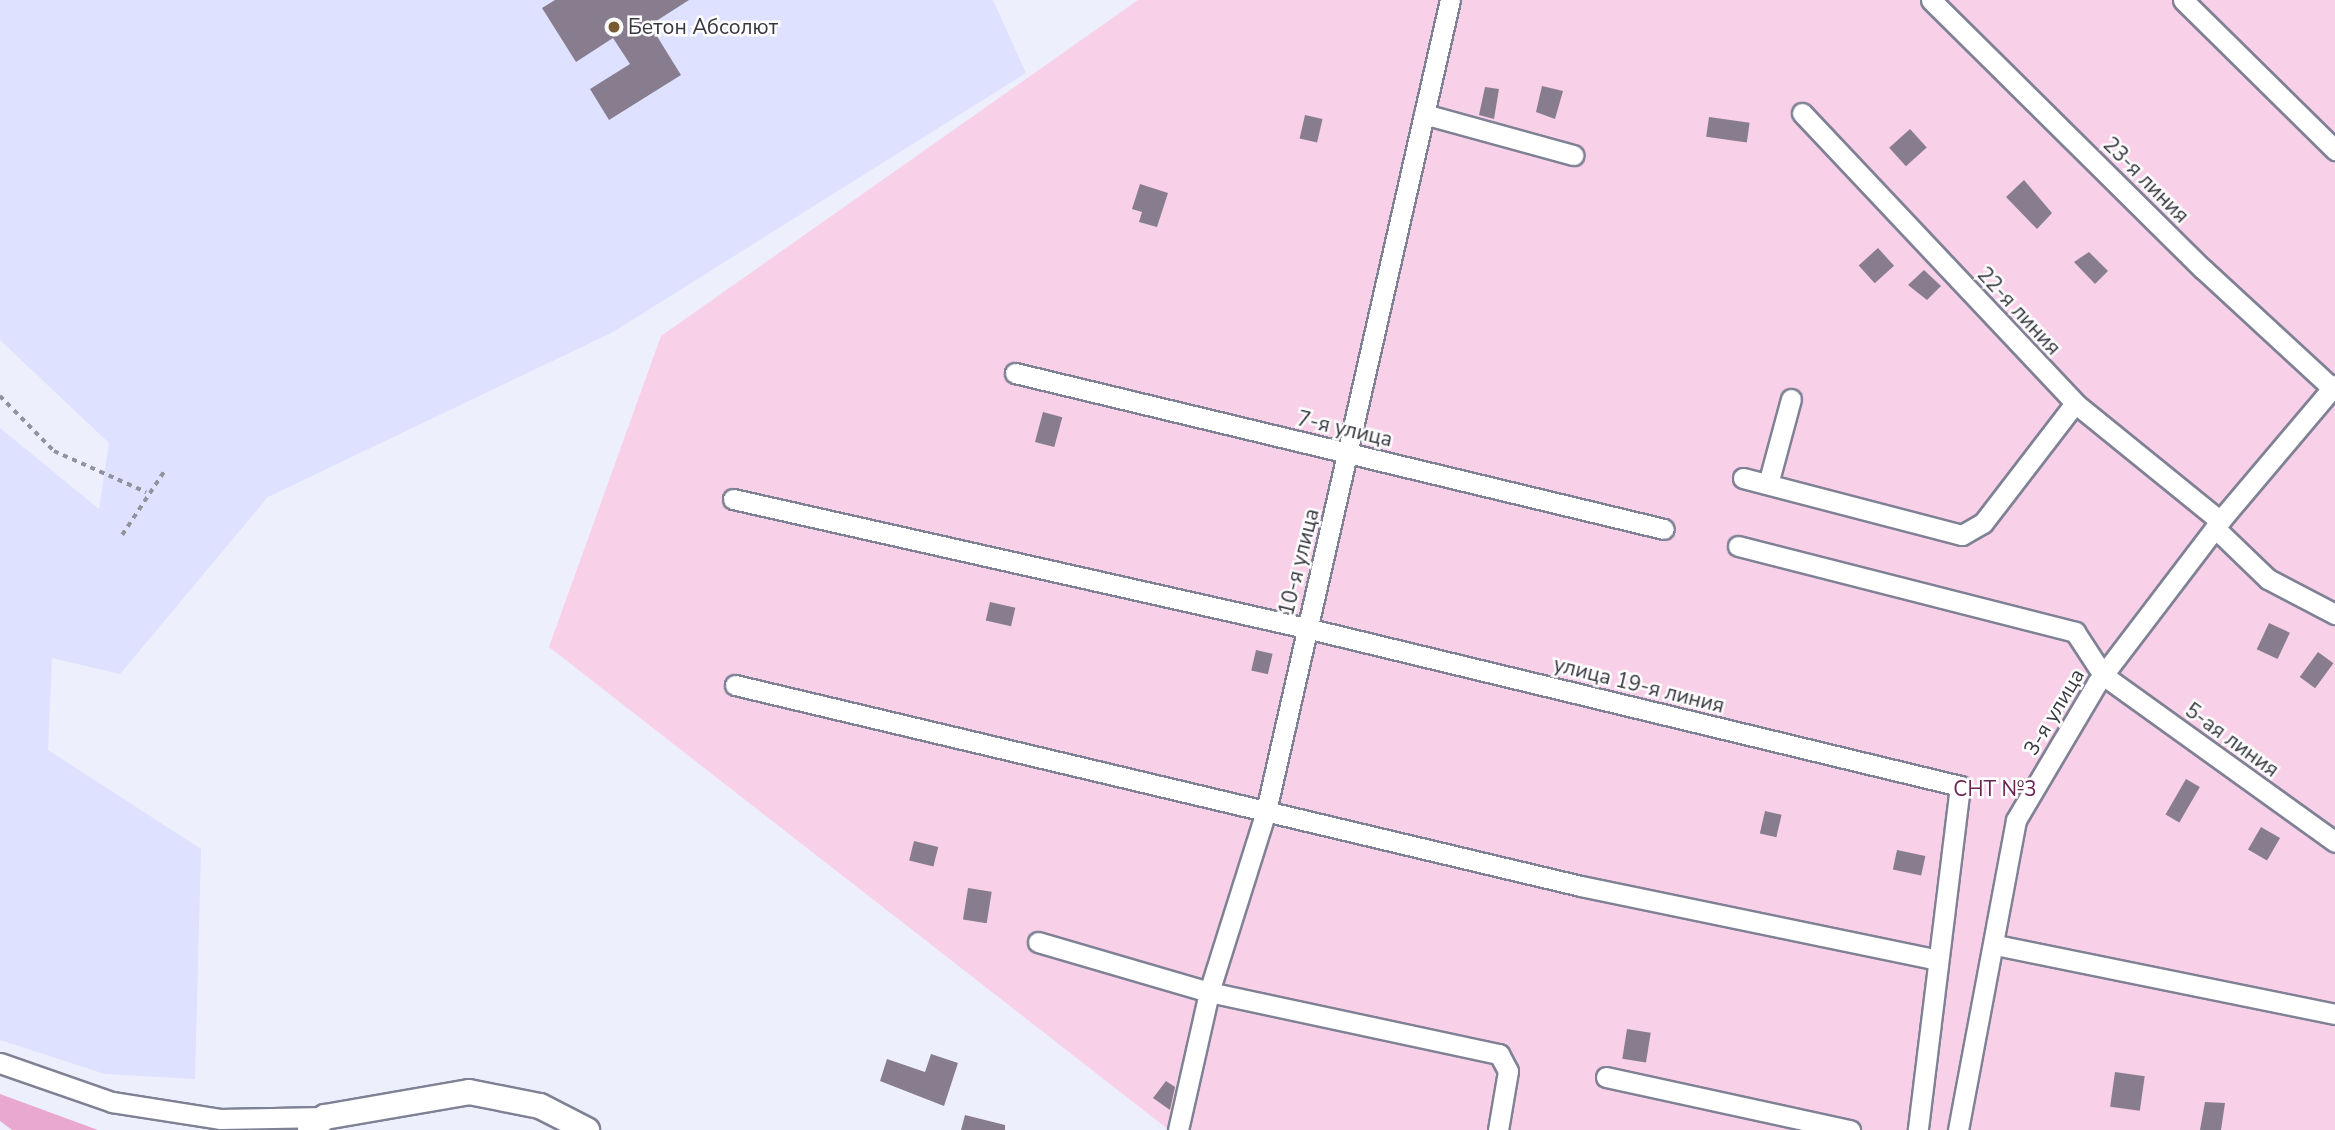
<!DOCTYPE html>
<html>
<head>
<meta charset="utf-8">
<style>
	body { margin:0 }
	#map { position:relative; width:2335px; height:1130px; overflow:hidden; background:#eeeffd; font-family:"Nunito Sans",sans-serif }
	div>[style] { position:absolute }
	.built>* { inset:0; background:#dee1ff }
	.green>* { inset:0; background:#f8d0e7 }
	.forest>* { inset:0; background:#e8a8cf }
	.building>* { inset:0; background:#887d8f; transform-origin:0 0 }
	.path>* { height:3.5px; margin-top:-1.75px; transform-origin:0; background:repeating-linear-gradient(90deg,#91929e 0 5px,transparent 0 10px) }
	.roads { filter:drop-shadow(2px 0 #7f8195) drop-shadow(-2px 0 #7f8195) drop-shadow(0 2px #7f8195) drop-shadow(0 -2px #7f8195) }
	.minor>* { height:19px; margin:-9.5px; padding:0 9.5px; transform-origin:9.5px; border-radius:9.5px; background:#fff }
	.tertiary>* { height:24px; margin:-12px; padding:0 12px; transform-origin:12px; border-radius:12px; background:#fff }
	.dots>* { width:19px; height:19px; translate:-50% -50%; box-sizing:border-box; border:4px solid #fefefe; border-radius:50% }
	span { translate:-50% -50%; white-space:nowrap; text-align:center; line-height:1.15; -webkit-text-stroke:5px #fefefe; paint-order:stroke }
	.poi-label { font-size:21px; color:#363740 }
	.left { translate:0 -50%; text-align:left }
	.street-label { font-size:21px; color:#363740 }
	.park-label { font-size:21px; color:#6c2354 }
</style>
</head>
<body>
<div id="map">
	<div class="built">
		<i style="clip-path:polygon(0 0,993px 0,1026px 73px,613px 332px,268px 497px,120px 674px,52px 658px,48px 750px,201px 849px,195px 1079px,105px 1074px,0 1040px,0 428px,99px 509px,109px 443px,0 340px)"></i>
	</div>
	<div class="green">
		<i style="clip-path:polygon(1138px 0,2335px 0,2335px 1130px,1169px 1130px,549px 647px,661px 336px)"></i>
	</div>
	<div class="forest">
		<i style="clip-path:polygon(0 1094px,98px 1130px,12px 1130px,0 1121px)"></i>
	</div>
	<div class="building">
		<i style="clip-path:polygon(555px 0,689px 0,650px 25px,681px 75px,609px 120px,590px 89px,630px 64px,613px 38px,576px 62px,542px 8px)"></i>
		<i style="clip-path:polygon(1542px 86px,1563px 91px,1555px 119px,1536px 112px)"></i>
		<i style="clip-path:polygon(1485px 87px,1499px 89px,1494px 119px,1479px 115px)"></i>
		<i style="left:1305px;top:115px;width:18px;height:24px;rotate:13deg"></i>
		<i style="left:1709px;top:117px;width:41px;height:20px;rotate:8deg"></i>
		<i style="left:1910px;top:129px;width:25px;height:28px;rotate:48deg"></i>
		<i style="clip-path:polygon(2024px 180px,2052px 213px,2037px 229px,2006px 197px)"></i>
		<i style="clip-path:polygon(1140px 184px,1168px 193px,1157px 227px,1139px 222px,1142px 212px,1132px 209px)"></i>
		<i style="left:1878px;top:248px;width:24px;height:26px;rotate:48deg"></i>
		<i style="clip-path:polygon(2089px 252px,2108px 271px,2095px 284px,2074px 262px)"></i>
		<i style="clip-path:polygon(1924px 270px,1941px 286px,1927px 300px,1908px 285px)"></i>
		<i style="left:1043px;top:412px;width:20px;height:31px;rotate:15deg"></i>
		<i style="left:990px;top:602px;width:26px;height:19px;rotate:13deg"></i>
		<i style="left:2269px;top:623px;width:23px;height:29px;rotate:25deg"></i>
		<i style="left:1256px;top:650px;width:17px;height:21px;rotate:13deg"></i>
		<i style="left:2318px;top:652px;width:19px;height:31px;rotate:36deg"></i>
		<i style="left:2186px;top:779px;width:16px;height:41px;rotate:30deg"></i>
		<i style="left:1765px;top:811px;width:17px;height:23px;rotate:13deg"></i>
		<i style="left:2261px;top:827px;width:22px;height:26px;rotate:30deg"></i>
		<i style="left:914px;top:841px;width:25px;height:20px;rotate:14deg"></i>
		<i style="left:1897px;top:850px;width:29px;height:20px;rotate:12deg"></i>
		<i style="left:968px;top:888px;width:24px;height:32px;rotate:9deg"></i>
		<i style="left:1627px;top:1029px;width:24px;height:30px;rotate:9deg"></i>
		<i style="clip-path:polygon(931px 1054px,958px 1063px,944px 1106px,880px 1081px,887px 1059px,925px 1072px)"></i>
		<i style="left:2115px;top:1072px;width:30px;height:35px;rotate:8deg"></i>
		<i style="clip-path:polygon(1166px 1081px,1175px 1087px,1170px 1110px,1153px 1098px)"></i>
		<i style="clip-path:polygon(2205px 1102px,2225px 1103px,2221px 1130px,2200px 1130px)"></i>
		<i style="clip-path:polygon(965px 1115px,1005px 1125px,1005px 1130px,961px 1130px)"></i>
	</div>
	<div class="path">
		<i style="left:0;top:396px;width:77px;rotate:45.5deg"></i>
		<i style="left:54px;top:451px;width:101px;rotate:24deg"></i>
		<i style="left:122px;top:535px;width:78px;rotate:-56.5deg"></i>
	</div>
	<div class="roads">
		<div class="minor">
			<i style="left:1931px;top:0;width:383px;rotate:44.7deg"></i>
			<i style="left:2203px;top:269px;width:176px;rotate:42.7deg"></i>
			<i style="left:2183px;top:0;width:214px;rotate:44.6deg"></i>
			<i style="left:1802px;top:113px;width:398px;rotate:46.7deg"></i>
			<i style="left:2075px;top:403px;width:187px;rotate:39.1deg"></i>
			<i style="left:1424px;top:114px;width:155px;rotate:15.4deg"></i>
			<i style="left:1015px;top:373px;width:667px;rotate:13.52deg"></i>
			<i style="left:1743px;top:478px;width:226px;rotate:14.6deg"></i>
			<i style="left:1962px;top:535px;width:24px;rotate:-30deg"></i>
			<i style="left:1983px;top:523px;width:151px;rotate:-52.5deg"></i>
			<i style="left:1768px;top:484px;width:88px;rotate:-74.9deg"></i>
			<i style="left:733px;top:499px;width:587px;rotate:12.69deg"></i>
			<i style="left:1306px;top:628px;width:673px;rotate:13.58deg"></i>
			<i style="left:1960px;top:786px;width:347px;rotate:97deg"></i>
			<i style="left:2215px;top:528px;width:74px;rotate:43.9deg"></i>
			<i style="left:2268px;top:579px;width:76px;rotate:27.6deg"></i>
			<i style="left:1738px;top:546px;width:348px;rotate:14.3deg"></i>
			<i style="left:2075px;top:632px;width:51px;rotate:56.9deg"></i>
			<i style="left:2103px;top:675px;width:286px;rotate:35.7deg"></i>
			<i style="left:735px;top:685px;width:870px;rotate:13.37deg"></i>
			<i style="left:1581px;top:886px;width:361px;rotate:11.7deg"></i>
			<i style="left:1038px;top:942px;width:178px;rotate:16.3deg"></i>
			<i style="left:1209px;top:992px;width:297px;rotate:12.1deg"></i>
			<i style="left:1499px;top:1054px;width:19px;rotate:62deg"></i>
			<i style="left:1508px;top:1071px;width:60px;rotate:99.6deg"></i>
			<i style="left:1996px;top:945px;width:346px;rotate:11.5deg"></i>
			<i style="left:0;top:1063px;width:119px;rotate:19.2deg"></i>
			<i style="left:112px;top:1102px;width:109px;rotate:8.9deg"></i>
			<i style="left:220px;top:1119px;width:105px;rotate:-1.1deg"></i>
			<i style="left:1606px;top:1077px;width:250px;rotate:12.3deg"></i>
			<i style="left:1178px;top:1130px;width:141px;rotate:-77.3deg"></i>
			<i style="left:1209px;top:992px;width:190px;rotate:-72.5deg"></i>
			<i style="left:1266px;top:811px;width:832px;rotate:-77.22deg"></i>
			<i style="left:1958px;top:1130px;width:315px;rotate:-79.4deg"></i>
			<i style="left:2016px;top:820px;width:159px;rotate:-59.4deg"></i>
			<i style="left:2097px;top:683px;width:211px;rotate:-52.7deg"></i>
			<i style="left:2225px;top:515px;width:170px;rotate:-49.8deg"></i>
		</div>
		<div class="tertiary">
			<i style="left:310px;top:1130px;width:20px;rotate:-41deg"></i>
			<i style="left:325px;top:1117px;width:146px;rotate:-9.8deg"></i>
			<i style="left:469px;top:1092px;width:72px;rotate:11.2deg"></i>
			<i style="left:540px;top:1106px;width:53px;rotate:27.1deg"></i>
		</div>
	</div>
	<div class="dots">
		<i style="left:614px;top:27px;background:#785a2e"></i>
	</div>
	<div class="poi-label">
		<span class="left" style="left:628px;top:27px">Бетон Абсолют</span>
	</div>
	<div class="street-label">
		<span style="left:2146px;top:180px;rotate:45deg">23-я линия</span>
		<span style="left:2019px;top:311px;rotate:47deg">22-я линия</span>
		<span style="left:1345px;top:429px;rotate:13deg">7-я улица</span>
		<span style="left:1299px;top:562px;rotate:-76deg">10-я улица</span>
		<span style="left:1639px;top:685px;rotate:14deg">улица 19-я линия</span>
		<span style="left:2054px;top:712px;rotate:-59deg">3-я улица</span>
		<span style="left:2232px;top:740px;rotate:36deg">5-ая линия</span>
	</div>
	<div class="park-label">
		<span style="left:1995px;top:789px">СНТ №3</span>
	</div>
</div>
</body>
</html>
